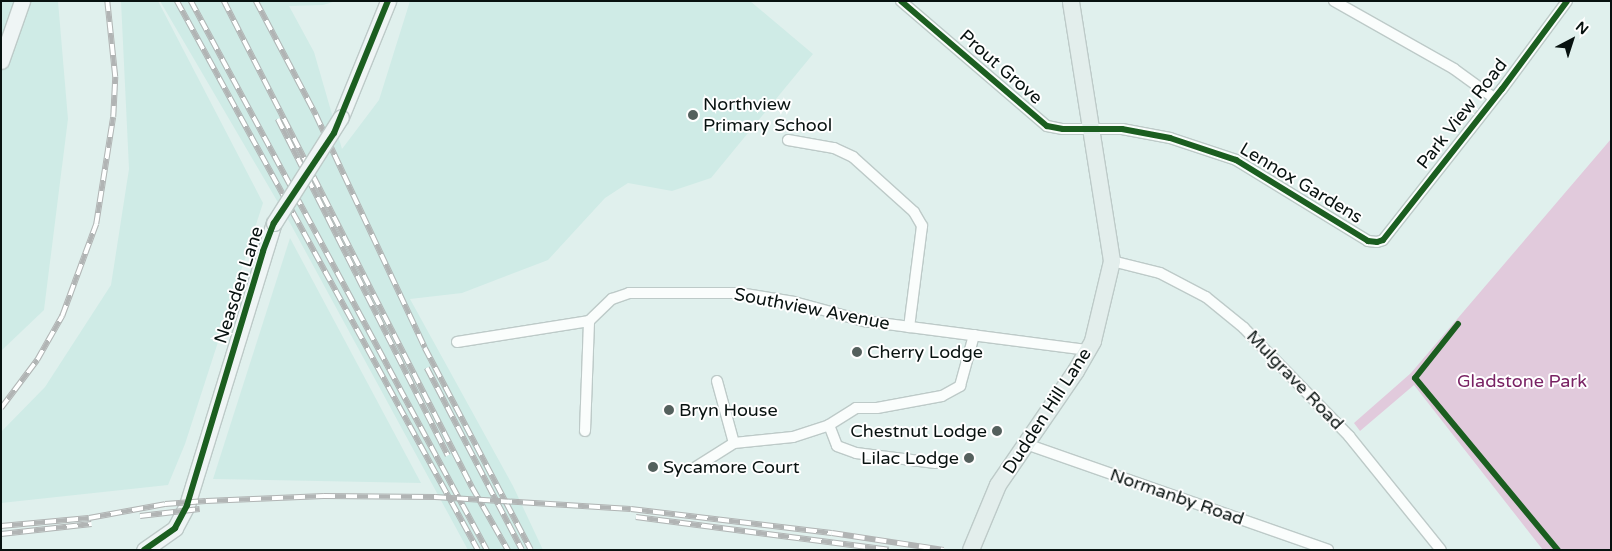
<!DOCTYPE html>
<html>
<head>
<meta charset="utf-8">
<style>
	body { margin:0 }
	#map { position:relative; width:1612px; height:551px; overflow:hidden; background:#e0f0ed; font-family:"Varela Round",sans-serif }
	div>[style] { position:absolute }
	.built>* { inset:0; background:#cfebe6 }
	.green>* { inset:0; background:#e1cadc }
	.roads { filter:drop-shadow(1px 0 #bdcac8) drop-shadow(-1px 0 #bdcac8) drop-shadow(0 1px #bdcac8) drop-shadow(0 -1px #bdcac8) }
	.street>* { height:10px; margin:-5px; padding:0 5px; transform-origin:5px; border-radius:5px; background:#fafdfc }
	.secondary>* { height:15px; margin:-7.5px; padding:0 7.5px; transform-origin:7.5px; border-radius:7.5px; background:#eff5f5 }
	.primary>* { height:16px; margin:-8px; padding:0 8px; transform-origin:8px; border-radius:8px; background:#e3eeec }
	.rail>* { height:5.5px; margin-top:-2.75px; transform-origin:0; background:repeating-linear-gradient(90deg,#fff 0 11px,#b1b4b4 0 22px); box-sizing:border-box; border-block:1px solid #b1b4b4 }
	.bridges { filter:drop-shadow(1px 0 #bdcac8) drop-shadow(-1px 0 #bdcac8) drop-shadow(0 1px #bdcac8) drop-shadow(0 -1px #bdcac8) }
	.secondary-bridge>* { height:15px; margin:-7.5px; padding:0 7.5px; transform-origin:7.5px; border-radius:7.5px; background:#eff5f5 }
	.cycleway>* { height:6px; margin:-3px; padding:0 3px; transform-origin:3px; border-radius:3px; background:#1b5e20 }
	.dots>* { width:14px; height:14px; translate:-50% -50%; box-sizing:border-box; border:2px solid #fff; border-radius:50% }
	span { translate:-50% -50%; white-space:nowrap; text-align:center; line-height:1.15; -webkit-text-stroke:4px #fff; paint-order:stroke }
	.street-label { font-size:18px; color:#081210 }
	.poi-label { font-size:18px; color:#081210 }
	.left { translate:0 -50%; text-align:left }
	.right { translate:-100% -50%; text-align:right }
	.park-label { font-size:18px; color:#792264 }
	.frame { position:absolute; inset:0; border:2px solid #081210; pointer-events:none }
	.north { position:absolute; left:1547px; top:15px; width:50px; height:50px; -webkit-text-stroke:4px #fff; paint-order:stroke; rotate:40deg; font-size:14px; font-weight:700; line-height:20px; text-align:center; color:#081210 }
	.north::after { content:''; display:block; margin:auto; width:18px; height:22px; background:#081210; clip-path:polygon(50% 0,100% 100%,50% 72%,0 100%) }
</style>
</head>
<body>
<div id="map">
	<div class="built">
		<i style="clip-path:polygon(1px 1px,58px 1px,68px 119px,44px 310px,1px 351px)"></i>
		<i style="clip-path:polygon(121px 1px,158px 1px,263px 203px,185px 444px,168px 485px,1px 503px,1px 432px,45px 387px,111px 285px,129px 169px)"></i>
		<i style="clip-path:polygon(160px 1px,336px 1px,323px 5px,289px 6px,314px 52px,342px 149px,379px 100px,410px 1px,750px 1px,813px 54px,711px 178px,672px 191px,628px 183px,605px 198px,548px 260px,462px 293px,410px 299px,513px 486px,543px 550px,468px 550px,290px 223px)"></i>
		<i style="clip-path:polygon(290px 238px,421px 483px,213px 479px)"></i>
	</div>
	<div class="green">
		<i style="clip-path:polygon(1611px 139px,1611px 550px,1543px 550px,1414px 385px,1360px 431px,1354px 423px,1411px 373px)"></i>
	</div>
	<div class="roads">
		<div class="street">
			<i style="left:901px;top:1px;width:192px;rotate:40.6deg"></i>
			<i style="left:1047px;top:126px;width:16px;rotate:11deg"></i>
			<i style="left:1063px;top:129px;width:59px"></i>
			<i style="left:1122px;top:129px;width:49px;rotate:10.6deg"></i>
			<i style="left:1170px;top:138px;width:70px;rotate:18.4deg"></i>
			<i style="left:1236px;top:160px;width:155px;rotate:31.5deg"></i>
			<i style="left:1368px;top:241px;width:9px;rotate:6deg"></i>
			<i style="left:1377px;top:242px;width:6px;rotate:-18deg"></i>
			<i style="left:1383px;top:240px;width:192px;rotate:-51.8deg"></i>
			<i style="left:1502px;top:89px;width:109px;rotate:-53.5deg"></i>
			<i style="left:1334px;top:1px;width:138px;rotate:29.5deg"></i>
			<i style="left:1454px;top:69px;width:49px;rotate:35.9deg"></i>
			<i style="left:788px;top:140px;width:47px;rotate:9.9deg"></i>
			<i style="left:834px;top:148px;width:21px;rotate:25deg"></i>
			<i style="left:853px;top:157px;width:82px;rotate:42deg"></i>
			<i style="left:914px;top:212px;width:16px;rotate:60deg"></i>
			<i style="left:922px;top:226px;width:102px;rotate:97.3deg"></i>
			<i style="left:1112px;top:261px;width:49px;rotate:14deg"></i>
			<i style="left:1160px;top:273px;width:52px;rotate:27.6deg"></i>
			<i style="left:1206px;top:297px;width:49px;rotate:39.2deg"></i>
			<i style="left:1244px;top:328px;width:151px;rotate:45.8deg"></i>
			<i style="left:1349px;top:436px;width:146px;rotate:51.1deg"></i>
			<i style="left:457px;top:342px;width:134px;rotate:-9deg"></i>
			<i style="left:589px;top:321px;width:32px;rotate:-44deg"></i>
			<i style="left:612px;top:299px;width:18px;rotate:-19deg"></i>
			<i style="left:629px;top:293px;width:110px"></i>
			<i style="left:739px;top:293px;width:56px;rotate:9.3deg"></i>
			<i style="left:794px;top:302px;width:73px;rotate:15.2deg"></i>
			<i style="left:864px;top:321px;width:226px;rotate:7.4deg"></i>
			<i style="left:717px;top:381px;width:64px;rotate:74.7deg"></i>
			<i style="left:829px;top:425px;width:22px;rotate:69deg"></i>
			<i style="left:837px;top:446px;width:20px;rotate:20deg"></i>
			<i style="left:856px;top:453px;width:80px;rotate:7.2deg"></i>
			<i style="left:585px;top:431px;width:110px;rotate:-87.9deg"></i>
			<i style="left:1026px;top:444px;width:320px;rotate:19.3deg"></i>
			<i style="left:696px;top:467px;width:45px;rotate:-32.3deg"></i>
			<i style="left:734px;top:443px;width:59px;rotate:-5.8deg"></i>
			<i style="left:793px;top:437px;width:38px;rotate:-18deg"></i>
			<i style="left:829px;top:425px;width:32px;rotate:-32deg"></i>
			<i style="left:856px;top:408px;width:21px"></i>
			<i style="left:877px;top:408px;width:66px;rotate:-10.5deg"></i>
			<i style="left:942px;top:396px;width:21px;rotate:-29deg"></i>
			<i style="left:960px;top:386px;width:53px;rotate:-74.6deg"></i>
		</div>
		<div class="secondary">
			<i style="left:1px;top:61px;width:64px;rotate:-70.7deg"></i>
			<i style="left:341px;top:117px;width:125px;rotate:-67.9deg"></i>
			<i style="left:144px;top:550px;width:38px;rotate:-35deg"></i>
			<i style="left:175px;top:528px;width:26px;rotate:-62deg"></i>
			<i style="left:187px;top:505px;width:295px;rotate:-72.9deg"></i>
		</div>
		<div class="primary">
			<i style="left:971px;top:550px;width:70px;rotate:-67.4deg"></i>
			<i style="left:998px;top:485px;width:138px;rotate:-55.6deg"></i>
			<i style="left:1076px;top:371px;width:34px;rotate:-60deg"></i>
			<i style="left:1093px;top:341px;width:82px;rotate:-76.6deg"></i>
			<i style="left:1112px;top:261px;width:263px;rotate:-99deg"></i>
		</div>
	</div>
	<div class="rail">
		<i style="left:177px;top:1px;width:626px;rotate:61.27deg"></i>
		<i style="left:191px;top:1px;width:624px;rotate:61.67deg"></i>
		<i style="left:224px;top:1px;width:546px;rotate:62.97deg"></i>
		<i style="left:472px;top:487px;width:73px;rotate:60.3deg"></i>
		<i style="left:256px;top:1px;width:129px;rotate:62.2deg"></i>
		<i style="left:316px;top:115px;width:257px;rotate:64.9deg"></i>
		<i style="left:425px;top:348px;width:228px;rotate:62.3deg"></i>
		<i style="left:278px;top:119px;width:377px;rotate:63.2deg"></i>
		<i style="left:427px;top:368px;width:205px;rotate:62.4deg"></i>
		<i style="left:1px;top:408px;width:60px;rotate:-53.1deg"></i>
		<i style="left:37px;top:360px;width:51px;rotate:-60.4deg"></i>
		<i style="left:62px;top:316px;width:98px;rotate:-69.7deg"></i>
		<i style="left:96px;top:224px;width:108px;rotate:-81deg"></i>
		<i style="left:113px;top:117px;width:40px;rotate:-87.1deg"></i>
		<i style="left:115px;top:77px;width:76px;rotate:-96deg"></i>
		<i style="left:140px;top:516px;width:60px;rotate:-6.7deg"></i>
		<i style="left:636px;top:517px;width:255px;rotate:7.4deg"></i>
		<i style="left:1px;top:526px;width:88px;rotate:-5.2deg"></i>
		<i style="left:89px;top:518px;width:77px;rotate:-10.4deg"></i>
		<i style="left:165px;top:504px;width:41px;rotate:-4.2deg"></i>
		<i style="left:206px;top:501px;width:118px;rotate:-2.4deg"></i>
		<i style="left:324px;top:496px;width:111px;rotate:0.5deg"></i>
		<i style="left:435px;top:497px;width:196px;rotate:3.5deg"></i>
		<i style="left:631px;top:509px;width:202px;rotate:6.8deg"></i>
		<i style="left:832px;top:533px;width:113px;rotate:8.6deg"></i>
		<i style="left:1px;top:534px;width:91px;rotate:-6.3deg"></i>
	</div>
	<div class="bridges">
		<div class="secondary-bridge">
			<i style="left:274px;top:223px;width:125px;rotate:-57.7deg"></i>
		</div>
	</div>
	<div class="cycleway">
		<i style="left:901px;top:1px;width:192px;rotate:40.6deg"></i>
		<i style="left:1047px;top:126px;width:16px;rotate:11deg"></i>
		<i style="left:1063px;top:129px;width:59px"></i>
		<i style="left:1122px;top:129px;width:49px;rotate:10.6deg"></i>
		<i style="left:1170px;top:138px;width:70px;rotate:18.4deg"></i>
		<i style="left:1236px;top:160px;width:155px;rotate:31.5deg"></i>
		<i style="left:1368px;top:241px;width:9px;rotate:6deg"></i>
		<i style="left:1377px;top:242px;width:6px;rotate:-18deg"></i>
		<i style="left:1383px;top:240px;width:192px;rotate:-51.8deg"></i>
		<i style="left:1502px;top:89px;width:109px;rotate:-53.5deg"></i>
		<i style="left:1458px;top:324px;width:69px;rotate:128.5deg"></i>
		<i style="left:1415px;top:378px;width:224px;rotate:50.3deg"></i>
		<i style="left:144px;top:550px;width:38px;rotate:-35deg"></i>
		<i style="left:175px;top:528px;width:26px;rotate:-62deg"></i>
		<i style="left:187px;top:505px;width:265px;rotate:-73.3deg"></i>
		<i style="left:263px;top:251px;width:30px;rotate:-69deg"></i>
		<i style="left:274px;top:223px;width:108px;rotate:-56.3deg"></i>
		<i style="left:334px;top:133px;width:143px;rotate:-67.8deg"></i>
	</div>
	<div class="dots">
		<i style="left:693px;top:115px;background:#54605d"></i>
		<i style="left:857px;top:352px;background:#54605d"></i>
		<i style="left:669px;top:410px;background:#54605d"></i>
		<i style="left:997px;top:431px;background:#54605d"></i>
		<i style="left:969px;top:458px;background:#54605d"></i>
		<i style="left:653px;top:467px;background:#54605d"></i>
	</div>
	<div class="street-label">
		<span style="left:1001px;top:67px;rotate:41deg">Prout Grove</span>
		<span style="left:1462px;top:114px;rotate:-52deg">Park View Road</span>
		<span style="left:1301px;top:183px;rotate:31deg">Lennox Gardens</span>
		<span style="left:239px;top:285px;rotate:-72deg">Neasden Lane</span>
		<span style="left:812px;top:309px;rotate:11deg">Southview Avenue</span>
		<span style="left:1295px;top:380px;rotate:46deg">Mulgrave Road</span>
		<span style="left:1047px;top:411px;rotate:-57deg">Dudden Hill Lane</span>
		<span style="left:1177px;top:497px;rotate:19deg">Normanby Road</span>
	</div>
	<div class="poi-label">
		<span class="left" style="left:703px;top:115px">Northview<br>Primary School</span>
		<span class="left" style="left:867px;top:352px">Cherry Lodge</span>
		<span class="left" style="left:679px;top:410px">Bryn House</span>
		<span class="right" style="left:987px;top:431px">Chestnut Lodge</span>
		<span class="right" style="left:959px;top:458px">Lilac Lodge</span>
		<span class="left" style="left:663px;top:467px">Sycamore Court</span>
	</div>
	<div class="park-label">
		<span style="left:1522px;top:381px">Gladstone Park</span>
	</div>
	<div class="frame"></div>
	<div class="north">N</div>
</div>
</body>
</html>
